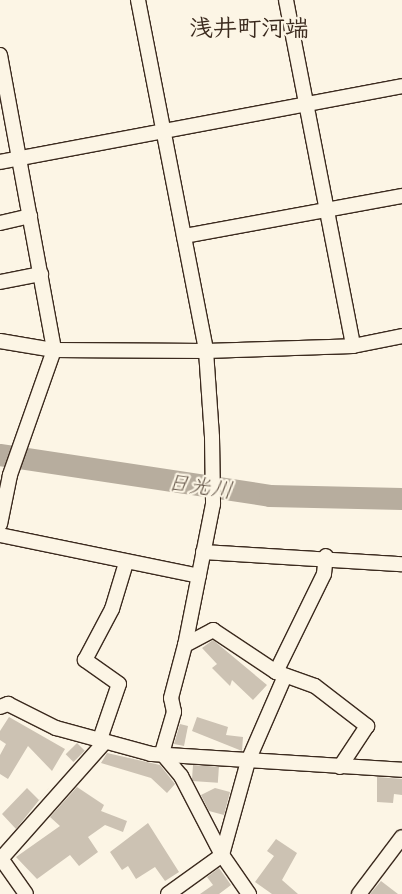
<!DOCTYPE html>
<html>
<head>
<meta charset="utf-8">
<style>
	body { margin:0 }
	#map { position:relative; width:402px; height:894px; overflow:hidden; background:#fcf5e5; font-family:Caveat,"Klee One",sans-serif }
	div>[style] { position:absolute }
	.river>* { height:22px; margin:-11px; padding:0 11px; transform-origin:11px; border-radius:11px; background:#b7ad9e }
	.building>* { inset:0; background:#ccc2b3; transform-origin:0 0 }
	.roads { filter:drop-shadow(1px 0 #3b2a1e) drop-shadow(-1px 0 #3b2a1e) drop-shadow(0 1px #3b2a1e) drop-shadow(0 -1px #3b2a1e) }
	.minor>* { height:14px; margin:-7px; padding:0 7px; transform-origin:7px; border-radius:7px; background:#fcf5e5 }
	span { translate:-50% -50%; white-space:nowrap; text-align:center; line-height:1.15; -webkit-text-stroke:4.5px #fcf5e5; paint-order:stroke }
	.water-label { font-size:22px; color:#605144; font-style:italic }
	.quarter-label { font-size:24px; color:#3b2a1e; font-weight:700 }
</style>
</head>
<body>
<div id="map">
	<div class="river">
		<i style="left:0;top:455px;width:273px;rotate:8.6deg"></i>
		<i style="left:270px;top:496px;width:132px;rotate:1.3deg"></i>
	</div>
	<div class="building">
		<i style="clip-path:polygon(213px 640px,267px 685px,253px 700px,232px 680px,230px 686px,212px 668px,217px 664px,202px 648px)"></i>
		<i style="clip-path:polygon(9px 717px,65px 749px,52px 771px,28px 746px,8px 779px,0 774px,0 755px,6px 744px,0 740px,0 731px)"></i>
		<i style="clip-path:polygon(197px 717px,228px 727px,226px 735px,243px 737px,242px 751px,192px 731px)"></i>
		<i style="clip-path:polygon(180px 724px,188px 726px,184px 746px,174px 744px)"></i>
		<i style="left:77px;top:743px;width:11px;height:16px;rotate:45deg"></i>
		<i style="clip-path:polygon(107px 753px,160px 765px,175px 784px,167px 793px,151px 778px,101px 763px)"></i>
		<i style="left:193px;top:765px;width:26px;height:16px;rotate:4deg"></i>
		<i style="clip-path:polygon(377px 777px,402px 779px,402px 795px,394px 794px,393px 803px,377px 802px)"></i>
		<i style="clip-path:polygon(52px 784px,16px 829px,2px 814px,27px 788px,39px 800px)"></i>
		<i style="clip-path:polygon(77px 787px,104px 805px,101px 811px,127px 821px,123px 832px,105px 825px,88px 837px,98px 852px,79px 866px,70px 855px,37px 879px,16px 857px,60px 826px,50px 817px)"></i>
		<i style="clip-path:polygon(215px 788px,230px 792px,224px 815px,209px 811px,201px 795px)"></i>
		<i style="clip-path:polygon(148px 823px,179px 872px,165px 881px,155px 867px,136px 879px,128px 866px,122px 870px,110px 852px)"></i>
		<i style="clip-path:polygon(276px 839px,297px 853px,282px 880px,298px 894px,272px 894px,255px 882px,274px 856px,267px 851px)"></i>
		<i style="clip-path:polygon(219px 868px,231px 885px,219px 894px,200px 894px,213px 885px,207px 877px)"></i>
		<i style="clip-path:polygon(381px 881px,398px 894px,370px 894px)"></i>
	</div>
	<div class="roads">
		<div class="minor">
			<i style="left:138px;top:0;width:358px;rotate:79deg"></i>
			<i style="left:206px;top:351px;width:86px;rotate:86deg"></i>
			<i style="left:212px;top:437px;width:67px;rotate:89.1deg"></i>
			<i style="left:213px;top:504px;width:144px;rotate:101.2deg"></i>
			<i style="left:286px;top:0;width:352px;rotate:79deg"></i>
			<i style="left:0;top:55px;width:300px;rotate:79.6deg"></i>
			<i style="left:54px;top:350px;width:133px;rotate:109.4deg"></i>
			<i style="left:10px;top:475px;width:50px;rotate:101.5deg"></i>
			<i style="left:0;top:162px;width:409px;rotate:-10.7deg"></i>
			<i style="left:0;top:223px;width:31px;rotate:-13deg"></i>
			<i style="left:184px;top:236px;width:222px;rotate:-10.4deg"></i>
			<i style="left:0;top:282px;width:42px;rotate:-11deg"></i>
			<i style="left:0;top:341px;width:55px;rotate:9.5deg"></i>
			<i style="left:54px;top:350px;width:152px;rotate:0.4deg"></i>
			<i style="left:206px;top:351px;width:147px;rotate:-1.9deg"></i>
			<i style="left:353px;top:346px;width:50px;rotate:-11.5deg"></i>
			<i style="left:0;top:535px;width:203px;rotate:11.6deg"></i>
			<i style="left:203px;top:552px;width:199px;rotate:3.5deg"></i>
			<i style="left:276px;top:672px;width:109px;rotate:-63.9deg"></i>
			<i style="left:324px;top:574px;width:18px;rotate:-84deg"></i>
			<i style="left:0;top:707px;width:9px;rotate:-21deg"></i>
			<i style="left:8px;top:704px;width:54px;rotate:26.6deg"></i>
			<i style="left:56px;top:728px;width:98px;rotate:15.3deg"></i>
			<i style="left:151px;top:754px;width:252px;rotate:3.6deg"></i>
			<i style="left:99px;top:742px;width:61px;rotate:-71deg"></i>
			<i style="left:119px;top:684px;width:42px;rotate:-144.8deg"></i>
			<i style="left:85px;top:660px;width:58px;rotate:-62.1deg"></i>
			<i style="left:112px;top:609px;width:48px;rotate:-73.1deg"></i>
			<i style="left:0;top:857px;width:45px;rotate:54.9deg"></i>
			<i style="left:0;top:860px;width:157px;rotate:-48.4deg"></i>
			<i style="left:168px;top:894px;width:67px;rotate:-35.8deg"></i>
			<i style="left:222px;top:855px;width:98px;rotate:-74.5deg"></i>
			<i style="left:248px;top:761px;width:93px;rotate:-66.5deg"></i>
			<i style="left:249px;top:894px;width:47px;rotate:-124.7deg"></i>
			<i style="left:222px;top:855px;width:89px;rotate:-117.4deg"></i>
			<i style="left:181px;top:776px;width:30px;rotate:-130deg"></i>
			<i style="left:162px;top:753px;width:43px;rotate:-73.7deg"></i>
			<i style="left:174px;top:712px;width:14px;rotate:-102deg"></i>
			<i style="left:171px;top:698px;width:55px;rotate:-75.2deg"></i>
			<i style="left:185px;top:645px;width:32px;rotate:-28deg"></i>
			<i style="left:213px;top:630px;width:76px;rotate:33.7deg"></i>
			<i style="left:276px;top:672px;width:41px;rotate:19.7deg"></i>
			<i style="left:315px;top:686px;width:66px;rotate:37.6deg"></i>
			<i style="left:367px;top:726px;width:49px;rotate:123.4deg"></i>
			<i style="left:359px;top:894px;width:71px;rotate:-53deg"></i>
		</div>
	</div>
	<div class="water-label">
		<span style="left:200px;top:487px;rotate:8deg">日光川</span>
	</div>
	<div class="quarter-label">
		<span style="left:249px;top:29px">浅井町河端</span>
	</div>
</div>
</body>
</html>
